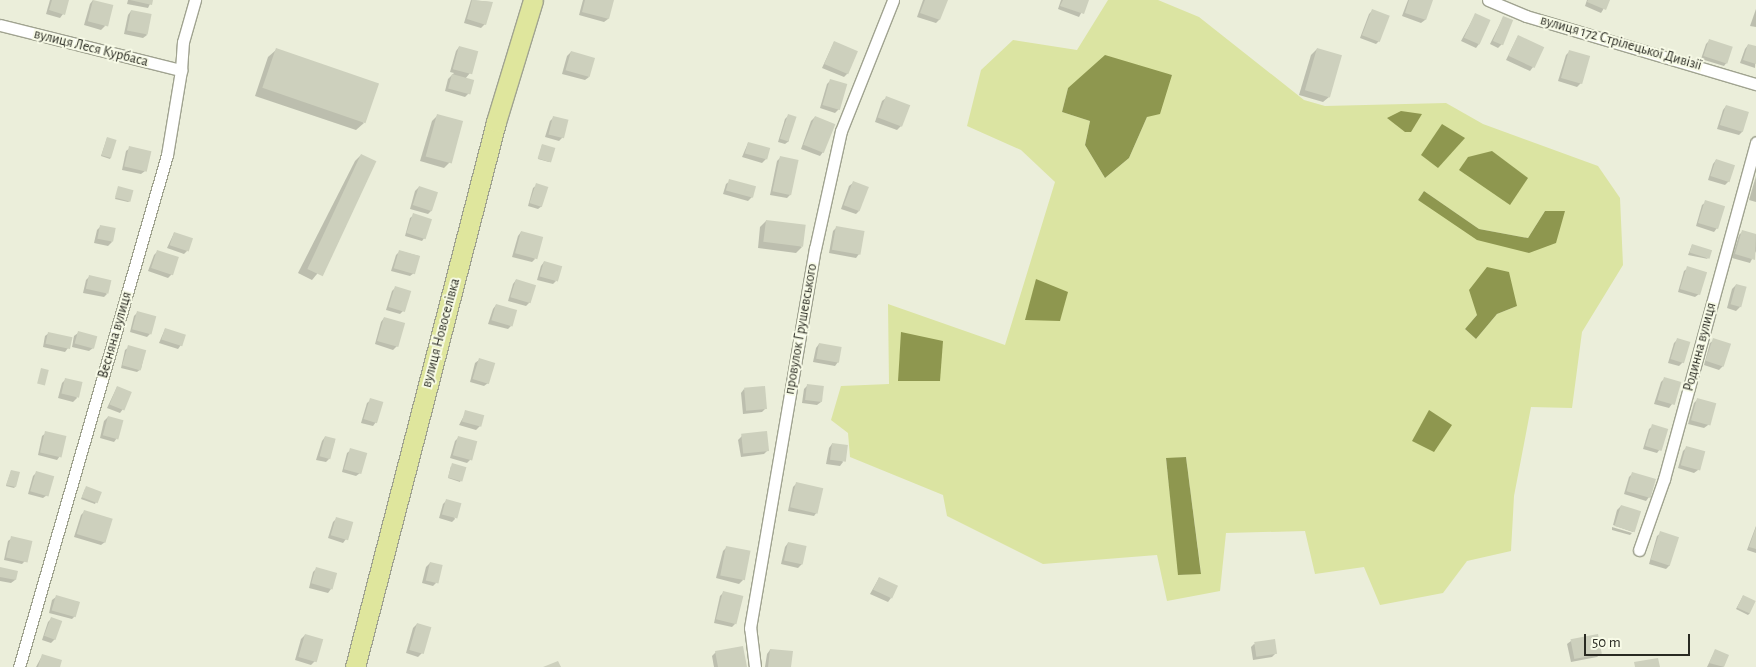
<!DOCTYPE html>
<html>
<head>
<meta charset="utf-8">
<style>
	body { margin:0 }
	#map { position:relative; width:1756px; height:667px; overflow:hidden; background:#ebeeda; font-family:"Alegreya Sans",sans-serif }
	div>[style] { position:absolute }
	.green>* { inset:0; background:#dbe4a2 }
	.water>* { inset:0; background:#8e974f }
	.shadow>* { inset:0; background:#0003 }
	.building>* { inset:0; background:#cdd0bd; transform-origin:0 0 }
	.roads { filter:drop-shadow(1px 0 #a0a390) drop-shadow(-1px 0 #a0a390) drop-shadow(0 1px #a0a390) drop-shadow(0 -1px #a0a390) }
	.street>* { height:11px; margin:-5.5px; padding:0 5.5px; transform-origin:5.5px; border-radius:5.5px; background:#fff }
	.primary>* { height:19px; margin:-9.5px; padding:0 9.5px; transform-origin:9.5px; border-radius:9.5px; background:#dfe69d }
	span { translate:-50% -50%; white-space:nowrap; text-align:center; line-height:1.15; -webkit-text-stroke:4px #f8fbe7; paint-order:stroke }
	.street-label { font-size:14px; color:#292a22 }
	.scale { position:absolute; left:1584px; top:634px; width:106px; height:22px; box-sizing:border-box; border:2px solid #292a22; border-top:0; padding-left:6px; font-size:15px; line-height:18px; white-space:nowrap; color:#292a22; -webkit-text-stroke:4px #f8fbe7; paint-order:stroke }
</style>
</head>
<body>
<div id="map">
	<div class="green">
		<i style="clip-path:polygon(evenodd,1108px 0,1158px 0,1199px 17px,1304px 100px,1325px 106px,1446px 103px,1483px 124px,1598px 166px,1620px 198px,1623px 265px,1582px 332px,1572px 408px,1531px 407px,1514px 496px,1511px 551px,1467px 561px,1443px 593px,1380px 605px,1364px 567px,1315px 574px,1305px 531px,1226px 533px,1220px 591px,1167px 601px,1157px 555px,1043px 564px,947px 516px,943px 495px,850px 457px,848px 433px,831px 420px,841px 386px,889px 384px,888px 304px,1005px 345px,1055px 182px,1021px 150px,967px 126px,981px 70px,1013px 40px,1077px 50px,1108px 0,1154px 72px,1172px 75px,1147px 117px,1129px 158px,1105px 178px,1085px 145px,1090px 121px,1062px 112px,1068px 88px,1154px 72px,1108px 0,1424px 191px,1479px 229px,1528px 238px,1545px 211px,1565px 211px,1529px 253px,1418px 200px,1424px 191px,1108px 0,1517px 306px,1497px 314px,1476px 339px,1465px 329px,1477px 315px,1517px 306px,1108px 0,1186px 457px,1201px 573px,1179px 575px,1166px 459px,1186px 457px)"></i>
	</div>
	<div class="water">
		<i style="clip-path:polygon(1105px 55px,1172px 75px,1160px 114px,1147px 117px,1129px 158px,1105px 178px,1085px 145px,1090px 121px,1062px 112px,1068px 88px)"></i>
		<i style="clip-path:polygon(1401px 111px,1422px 114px,1411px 132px,1405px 132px,1387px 118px)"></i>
		<i style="clip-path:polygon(1442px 124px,1465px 138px,1438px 168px,1421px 155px)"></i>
		<i style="clip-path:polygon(1492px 151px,1528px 178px,1510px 205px,1459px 170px,1468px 157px)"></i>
		<i style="clip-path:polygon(1424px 191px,1479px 229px,1528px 238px,1545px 211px,1565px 211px,1556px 243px,1529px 253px,1477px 240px,1418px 200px)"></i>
		<i style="clip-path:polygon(1487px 267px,1509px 272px,1517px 306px,1497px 314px,1476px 339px,1465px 329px,1477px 315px,1469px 290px)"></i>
		<i style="clip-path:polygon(1036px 279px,1068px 292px,1060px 321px,1025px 320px)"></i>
		<i style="clip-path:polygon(901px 332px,943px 341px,940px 381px,898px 381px)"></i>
		<i style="clip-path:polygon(1429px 410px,1452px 425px,1434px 452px,1412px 441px)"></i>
		<i style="clip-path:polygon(1186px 457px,1201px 574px,1178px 575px,1166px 458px)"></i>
	</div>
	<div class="shadow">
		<i style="clip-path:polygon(50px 0,68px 0,63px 14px,60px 18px,46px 14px)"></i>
		<i style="clip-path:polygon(93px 0,105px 26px,101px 30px,84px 25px,90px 4px)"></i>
		<i style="clip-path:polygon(128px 0,152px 0,148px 8px,127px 4px)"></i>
		<i style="clip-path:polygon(471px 0,491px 2px,485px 24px,481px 28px,464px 23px)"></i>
		<i style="clip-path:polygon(583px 0,610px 0,608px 19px,604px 22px,579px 15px)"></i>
		<i style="clip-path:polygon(923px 0,946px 0,939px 20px,936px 23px,917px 17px)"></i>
		<i style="clip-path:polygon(1061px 0,1088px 0,1079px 17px,1058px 9px)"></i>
		<i style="clip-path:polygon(1408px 0,1432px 0,1425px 20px,1421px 23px,1402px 16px)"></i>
		<i style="clip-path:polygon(1587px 0,1609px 0,1601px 13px,1585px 6px)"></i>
		<i style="clip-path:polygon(1756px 9px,1756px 27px,1750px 26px)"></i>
		<i style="clip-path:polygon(131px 11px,147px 35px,143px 38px,124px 34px,128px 15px)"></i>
		<i style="clip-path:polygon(1372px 11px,1380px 40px,1376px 44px,1360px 38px,1369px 14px)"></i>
		<i style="clip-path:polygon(1475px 15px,1479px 44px,1476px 48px,1461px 41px)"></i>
		<i style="clip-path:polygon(1503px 18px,1502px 44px,1498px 48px,1490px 44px)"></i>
		<i style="clip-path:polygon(1518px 36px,1533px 67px,1530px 71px,1506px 60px)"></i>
		<i style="clip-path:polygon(1709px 41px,1727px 62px,1724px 66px,1701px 59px,1706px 44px)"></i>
		<i style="clip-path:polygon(834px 42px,848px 73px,844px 77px,822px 68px)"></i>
		<i style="clip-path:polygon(1748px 45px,1756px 47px,1755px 68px,1740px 63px,1745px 49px)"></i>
		<i style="clip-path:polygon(459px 47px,470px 73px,465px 79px,469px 93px,465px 97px,445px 91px,448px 79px,454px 73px,450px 72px,456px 51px)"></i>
		<i style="clip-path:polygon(1317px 49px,1329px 97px,1323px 102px,1299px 95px,1311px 55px)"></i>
		<i style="clip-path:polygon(276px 50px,364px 123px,356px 130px,255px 96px,268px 57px)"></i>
		<i style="clip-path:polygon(1570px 51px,1581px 83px,1577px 87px,1558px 81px,1566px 55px)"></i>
		<i style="clip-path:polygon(571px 52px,589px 77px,585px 80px,562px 74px,567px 56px)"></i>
		<i style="clip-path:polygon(830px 81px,839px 109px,835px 113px,820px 108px,827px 84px)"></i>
		<i style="clip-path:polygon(886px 98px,901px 126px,897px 130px,875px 122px,882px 101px)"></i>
		<i style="clip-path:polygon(1726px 106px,1748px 113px,1742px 132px,1739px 135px,1717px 129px,1723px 110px)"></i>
		<i style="clip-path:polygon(438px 115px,450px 162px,444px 168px,420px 161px,432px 121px)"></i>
		<i style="clip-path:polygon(788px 116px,789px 141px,785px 144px,778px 142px,785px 119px)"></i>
		<i style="clip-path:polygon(554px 117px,563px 137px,559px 141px,545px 137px,550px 121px)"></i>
		<i style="clip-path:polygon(815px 117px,823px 152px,820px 156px,801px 149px,811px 121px)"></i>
		<i style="clip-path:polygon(107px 138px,111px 157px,110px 159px,101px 156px)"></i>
		<i style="clip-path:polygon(748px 143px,766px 159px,762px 163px,742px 157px)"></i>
		<i style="clip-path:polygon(542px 145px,550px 161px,549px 162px,538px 159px)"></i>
		<i style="clip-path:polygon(130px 148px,145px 171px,141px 174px,122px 170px,126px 151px)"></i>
		<i style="clip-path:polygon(361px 155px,317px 274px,312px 280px,298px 273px,355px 161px)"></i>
		<i style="clip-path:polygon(780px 158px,791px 194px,787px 198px,770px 195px,777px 161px)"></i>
		<i style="clip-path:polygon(1716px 160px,1729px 181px,1725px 185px,1708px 180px,1713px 164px)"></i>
		<i style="clip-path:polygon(1756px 176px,1756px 202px,1749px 200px)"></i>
		<i style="clip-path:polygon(730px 181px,752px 197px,748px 201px,723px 194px,726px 184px)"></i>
		<i style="clip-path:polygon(853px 183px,859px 211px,856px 214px,841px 209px,849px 186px)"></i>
		<i style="clip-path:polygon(537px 185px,542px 206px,538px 209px,528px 206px,533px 188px)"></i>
		<i style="clip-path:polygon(419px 187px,432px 210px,428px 214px,410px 209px,415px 191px)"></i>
		<i style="clip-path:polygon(119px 188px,130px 201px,128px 202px,115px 199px)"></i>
		<i style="clip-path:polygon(1706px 202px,1717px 228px,1714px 232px,1696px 226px,1702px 205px)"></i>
		<i style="clip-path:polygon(414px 215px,425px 237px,422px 241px,405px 236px,410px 218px)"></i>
		<i style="clip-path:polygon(766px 221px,802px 247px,796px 253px,758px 248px,760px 227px)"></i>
		<i style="clip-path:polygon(101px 226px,112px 242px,108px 246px,94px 243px,97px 230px)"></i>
		<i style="clip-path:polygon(837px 227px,859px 254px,856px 258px,829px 253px,833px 231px)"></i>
		<i style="clip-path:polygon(1743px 231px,1756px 235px,1756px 251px,1750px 263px,1732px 258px,1739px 235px)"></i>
		<i style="clip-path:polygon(521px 232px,535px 259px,532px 262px,512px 257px,518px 236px)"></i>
		<i style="clip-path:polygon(174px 233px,188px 250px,184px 254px,167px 248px)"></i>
		<i style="clip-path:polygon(1692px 245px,1708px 259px,1688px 255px)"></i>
		<i style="clip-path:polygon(158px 251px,172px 274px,168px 278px,148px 271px,154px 255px)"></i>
		<i style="clip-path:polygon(400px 251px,419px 256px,414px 273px,410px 276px,391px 271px,396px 255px)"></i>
		<i style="clip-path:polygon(544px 262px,556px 281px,553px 284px,537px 280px,541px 266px)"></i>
		<i style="clip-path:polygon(1688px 268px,1699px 294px,1695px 297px,1678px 292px,1684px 271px)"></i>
		<i style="clip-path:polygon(90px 276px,107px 294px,104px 297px,83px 293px,86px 280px)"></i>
		<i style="clip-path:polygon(516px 280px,530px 302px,526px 306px,508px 301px,513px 284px)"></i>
		<i style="clip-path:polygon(1736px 285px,1740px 307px,1736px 311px,1727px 308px,1732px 289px)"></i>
		<i style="clip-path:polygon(395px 288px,404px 310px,400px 314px,386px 310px,392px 291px)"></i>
		<i style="clip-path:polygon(496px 305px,511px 326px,508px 329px,488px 324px,493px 309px)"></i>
		<i style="clip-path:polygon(138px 312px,150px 334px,147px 337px,130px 332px,134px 316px)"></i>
		<i style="clip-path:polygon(384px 318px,397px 346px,393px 350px,375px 344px,381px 322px)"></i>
		<i style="clip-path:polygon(165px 329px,181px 345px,178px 349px,159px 343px)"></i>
		<i style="clip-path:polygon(49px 333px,68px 348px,65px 352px,43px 347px,45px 336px)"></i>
		<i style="clip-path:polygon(78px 333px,95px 337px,93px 348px,89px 351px,72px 347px,74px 336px)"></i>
		<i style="clip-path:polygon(1678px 339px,1683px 362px,1679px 366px,1668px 363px,1674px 343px)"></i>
		<i style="clip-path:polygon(1714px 340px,1723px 366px,1719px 370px,1704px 365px,1710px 343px)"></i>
		<i style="clip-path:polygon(819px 344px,838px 362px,835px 366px,813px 362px,816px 348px)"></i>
		<i style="clip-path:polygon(129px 347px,145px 351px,141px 369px,137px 372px,121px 368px,125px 350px)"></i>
		<i style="clip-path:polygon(479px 360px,488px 383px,484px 386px,470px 382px,475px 363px)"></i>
		<i style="clip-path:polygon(1665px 378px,1672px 404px,1669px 408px,1654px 404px,1661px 382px)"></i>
		<i style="clip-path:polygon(66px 379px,77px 398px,73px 402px,58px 398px,62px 383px)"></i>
		<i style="clip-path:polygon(808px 385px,821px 402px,817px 405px,802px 403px,804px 389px)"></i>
		<i style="clip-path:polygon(117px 387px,123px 409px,120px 413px,107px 408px)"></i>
		<i style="clip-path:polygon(744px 389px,766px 408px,762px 412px,743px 414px,741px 393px)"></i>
		<i style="clip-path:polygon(1698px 399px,1714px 404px,1708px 425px,1704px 428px,1688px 424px,1694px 403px)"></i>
		<i style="clip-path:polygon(371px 400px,376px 422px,373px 426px,361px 423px,367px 403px)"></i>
		<i style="clip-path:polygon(466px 412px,480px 426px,476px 430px,459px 425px)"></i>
		<i style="clip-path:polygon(108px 417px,117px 438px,114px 442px,100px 438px,104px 421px)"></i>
		<i style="clip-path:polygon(1653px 426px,1660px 449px,1657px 453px,1643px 449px,1649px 429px)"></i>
		<i style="clip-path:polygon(46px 433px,60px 456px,57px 460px,38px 455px,42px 436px)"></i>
		<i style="clip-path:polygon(742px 436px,768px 450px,764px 454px,741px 457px,738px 440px)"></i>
		<i style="clip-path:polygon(325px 437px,335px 440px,329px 459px,326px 462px,316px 460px,322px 441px)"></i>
		<i style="clip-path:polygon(459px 437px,471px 459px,467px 463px,450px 458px,455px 441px)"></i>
		<i style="clip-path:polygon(832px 444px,843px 462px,840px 466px,826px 464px,829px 448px)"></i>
		<i style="clip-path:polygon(1687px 447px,1703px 452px,1698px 470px,1694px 473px,1678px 468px,1683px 451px)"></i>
		<i style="clip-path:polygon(351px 450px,365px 454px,360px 473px,356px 476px,342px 472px,347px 453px)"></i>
		<i style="clip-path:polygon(451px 466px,461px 480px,460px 482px,448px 478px)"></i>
		<i style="clip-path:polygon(11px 471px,15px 487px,14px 488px,6px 486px)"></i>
		<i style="clip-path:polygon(37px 472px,47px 495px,43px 498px,28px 494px,33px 476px)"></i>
		<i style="clip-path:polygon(1633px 473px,1649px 497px,1646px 501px,1624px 494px,1629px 477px)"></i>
		<i style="clip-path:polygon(796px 484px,817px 512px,814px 516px,788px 511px,793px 487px)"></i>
		<i style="clip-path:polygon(85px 489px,100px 493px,95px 504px,81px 499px)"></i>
		<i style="clip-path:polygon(447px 500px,455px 519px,452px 522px,439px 518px,443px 504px)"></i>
		<i style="clip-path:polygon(1621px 506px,1639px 512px,1633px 532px,1613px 525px,1617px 510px)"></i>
		<i style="clip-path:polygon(84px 512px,105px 542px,101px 545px,74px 537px,81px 515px)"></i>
		<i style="clip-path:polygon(336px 519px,346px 539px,343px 543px,328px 538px,333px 522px)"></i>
		<i style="clip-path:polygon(1756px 526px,1756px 553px,1747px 550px)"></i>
		<i style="clip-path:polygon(1612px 527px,1632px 533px,1630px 535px,1612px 530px)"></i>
		<i style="clip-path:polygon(1661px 533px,1670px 565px,1666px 569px,1649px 564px,1657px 536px)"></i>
		<i style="clip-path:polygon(12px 538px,30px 542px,25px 561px,22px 564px,4px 560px,8px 541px)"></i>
		<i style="clip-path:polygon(788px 543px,802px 564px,798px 568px,781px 564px,785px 547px)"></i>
		<i style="clip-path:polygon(727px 547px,743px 580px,739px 584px,716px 578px,723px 551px)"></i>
		<i style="clip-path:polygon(430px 563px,436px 583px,433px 586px,422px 583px,426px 567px)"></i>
		<i style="clip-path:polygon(0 568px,17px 572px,15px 580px,11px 583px,0 581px)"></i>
		<i style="clip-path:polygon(317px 568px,331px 589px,328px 593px,309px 588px,313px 572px)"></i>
		<i style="clip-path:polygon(879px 578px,891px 598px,888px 602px,870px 594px)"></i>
		<i style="clip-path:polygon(724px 592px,735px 624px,732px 627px,714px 623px,720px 596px)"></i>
		<i style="clip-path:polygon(1743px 596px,1750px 613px,1748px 615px,1736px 609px)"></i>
		<i style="clip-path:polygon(56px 597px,79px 602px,75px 616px,72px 619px,49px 613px,52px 600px)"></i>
		<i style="clip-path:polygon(52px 618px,55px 639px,51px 643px,42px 640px,48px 622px)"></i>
		<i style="clip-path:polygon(417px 624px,422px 653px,418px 657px,406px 653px,413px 628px)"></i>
		<i style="clip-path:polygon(305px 635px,315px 661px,311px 665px,295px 660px,301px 639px)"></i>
		<i style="clip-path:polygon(1571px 641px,1601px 654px,1597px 657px,1571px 662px,1567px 644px)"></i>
		<i style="clip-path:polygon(1254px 644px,1276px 653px,1272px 657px,1253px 660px,1251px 647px)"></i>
		<i style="clip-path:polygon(770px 650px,790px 667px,765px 667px,767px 654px)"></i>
		<i style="clip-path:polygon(1715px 651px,1727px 656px,1723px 667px,1707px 667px)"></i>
		<i style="clip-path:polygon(716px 652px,745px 667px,714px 667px,712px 656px)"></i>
		<i style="clip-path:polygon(42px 656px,59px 667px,36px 667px)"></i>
	</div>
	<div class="building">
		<i style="clip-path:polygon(52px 0,69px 0,65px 15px,49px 10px)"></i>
		<i style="left:93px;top:0;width:21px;height:22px;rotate:14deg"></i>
		<i style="clip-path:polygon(130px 0,153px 0,152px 5px)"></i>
		<i style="clip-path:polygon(472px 0,493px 2px,486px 25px,467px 19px)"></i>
		<i style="clip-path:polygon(585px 0,614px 0,609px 19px,582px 12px)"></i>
		<i style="clip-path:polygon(925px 0,948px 0,940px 20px,920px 13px)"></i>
		<i style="clip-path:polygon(1063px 0,1089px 0,1084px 14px,1060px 6px)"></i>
		<i style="clip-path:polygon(1409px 0,1433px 0,1426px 20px,1405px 13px)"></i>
		<i style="clip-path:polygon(1588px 0,1610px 0,1606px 10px,1587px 2px)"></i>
		<i style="left:1372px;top:9px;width:19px;height:28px;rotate:21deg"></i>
		<i style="left:131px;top:10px;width:21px;height:21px;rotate:11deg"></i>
		<i style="left:1475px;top:13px;width:17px;height:27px;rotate:24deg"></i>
		<i style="left:1503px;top:16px;width:11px;height:27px;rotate:22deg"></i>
		<i style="left:1518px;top:35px;width:29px;height:23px;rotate:25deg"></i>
		<i style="left:1709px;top:39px;width:25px;height:18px;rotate:18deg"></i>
		<i style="left:834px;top:41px;width:26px;height:25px;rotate:23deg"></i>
		<i style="clip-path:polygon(1748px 44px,1756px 46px,1756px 64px,1743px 60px)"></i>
		<i style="left:459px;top:46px;width:20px;height:24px;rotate:15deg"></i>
		<i style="left:276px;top:48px;width:109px;height:42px;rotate:19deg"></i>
		<i style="left:1317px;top:48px;width:26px;height:44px;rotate:16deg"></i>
		<i style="left:1569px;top:50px;width:22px;height:29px;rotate:16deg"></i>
		<i style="left:571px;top:51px;width:25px;height:20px;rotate:16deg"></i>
		<i style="left:452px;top:74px;width:23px;height:15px;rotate:15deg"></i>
		<i style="left:830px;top:79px;width:18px;height:27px;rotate:16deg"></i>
		<i style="left:886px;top:96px;width:26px;height:23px;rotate:21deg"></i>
		<i style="left:1726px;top:105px;width:24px;height:21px;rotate:17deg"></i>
		<i style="left:437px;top:114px;width:27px;height:44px;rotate:15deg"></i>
		<i style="left:788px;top:114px;width:9px;height:26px;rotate:18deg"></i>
		<i style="left:553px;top:116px;width:16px;height:19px;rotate:14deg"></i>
		<i style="left:815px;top:116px;width:22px;height:31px;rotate:22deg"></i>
		<i style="left:107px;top:137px;width:10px;height:19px;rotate:17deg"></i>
		<i style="left:748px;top:142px;width:23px;height:12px;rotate:15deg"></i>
		<i style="left:542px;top:144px;width:14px;height:15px;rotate:17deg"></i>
		<i style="left:129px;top:146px;width:23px;height:21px;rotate:13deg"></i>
		<i style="left:361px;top:154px;width:17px;height:127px;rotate:25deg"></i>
		<i style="left:780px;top:156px;width:19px;height:36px;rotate:12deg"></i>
		<i style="left:1716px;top:159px;width:20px;height:18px;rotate:18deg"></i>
		<i style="left:729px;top:179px;width:28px;height:12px;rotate:15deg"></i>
		<i style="left:853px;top:181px;width:17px;height:26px;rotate:21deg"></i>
		<i style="left:536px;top:183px;width:13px;height:21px;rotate:18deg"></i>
		<i style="left:118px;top:186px;width:16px;height:12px;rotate:15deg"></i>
		<i style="left:419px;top:186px;width:20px;height:20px;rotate:18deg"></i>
		<i style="left:1705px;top:200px;width:21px;height:24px;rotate:17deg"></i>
		<i style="left:413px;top:213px;width:20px;height:21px;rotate:18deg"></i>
		<i style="left:766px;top:220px;width:40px;height:22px;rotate:7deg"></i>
		<i style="left:100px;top:225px;width:16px;height:14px;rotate:11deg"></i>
		<i style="left:836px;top:226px;width:29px;height:24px;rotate:10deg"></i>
		<i style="clip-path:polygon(1742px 230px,1756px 234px,1755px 260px,1735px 254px)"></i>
		<i style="left:521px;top:231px;width:23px;height:23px;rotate:15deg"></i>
		<i style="left:174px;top:232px;width:20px;height:14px;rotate:18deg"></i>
		<i style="left:1692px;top:244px;width:21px;height:9px;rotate:17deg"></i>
		<i style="left:157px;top:250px;width:23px;height:19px;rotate:18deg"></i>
		<i style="left:399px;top:250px;width:22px;height:19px;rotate:16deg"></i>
		<i style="left:544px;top:261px;width:19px;height:16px;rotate:16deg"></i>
		<i style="left:1687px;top:266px;width:21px;height:24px;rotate:17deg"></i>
		<i style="left:89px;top:275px;width:23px;height:14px;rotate:13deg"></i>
		<i style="left:516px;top:279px;width:21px;height:19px;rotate:17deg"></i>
		<i style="left:1736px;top:284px;width:11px;height:21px;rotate:15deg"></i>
		<i style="left:395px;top:286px;width:17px;height:22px;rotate:17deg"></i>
		<i style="left:496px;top:304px;width:22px;height:17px;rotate:16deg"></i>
		<i style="left:137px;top:311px;width:20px;height:19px;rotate:15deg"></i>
		<i style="left:384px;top:317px;width:22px;height:25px;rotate:16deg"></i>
		<i style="left:165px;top:328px;width:22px;height:12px;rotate:18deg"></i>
		<i style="left:78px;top:331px;width:20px;height:13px;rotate:15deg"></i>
		<i style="left:48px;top:332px;width:25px;height:12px;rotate:12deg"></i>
		<i style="left:1677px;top:338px;width:14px;height:22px;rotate:17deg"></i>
		<i style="left:1713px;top:338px;width:19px;height:24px;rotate:18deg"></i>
		<i style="left:819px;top:343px;width:23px;height:16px;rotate:10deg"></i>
		<i style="left:128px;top:345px;width:19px;height:21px;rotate:16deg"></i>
		<i style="left:479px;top:358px;width:17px;height:22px;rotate:17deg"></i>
		<i style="left:41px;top:368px;width:8px;height:16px;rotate:14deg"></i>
		<i style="left:1664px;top:377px;width:18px;height:24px;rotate:16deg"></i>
		<i style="left:65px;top:378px;width:18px;height:16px;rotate:13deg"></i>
		<i style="left:807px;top:384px;width:17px;height:16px;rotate:7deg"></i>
		<i style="left:117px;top:386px;width:16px;height:20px;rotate:22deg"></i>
		<i style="left:765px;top:386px;width:23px;height:21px;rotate:85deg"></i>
		<i style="left:370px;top:398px;width:14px;height:22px;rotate:17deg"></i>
		<i style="left:1697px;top:398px;width:20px;height:23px;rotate:15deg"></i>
		<i style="left:465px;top:410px;width:20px;height:12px;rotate:15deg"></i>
		<i style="left:108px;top:416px;width:16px;height:20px;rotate:15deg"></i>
		<i style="left:1652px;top:424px;width:17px;height:23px;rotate:17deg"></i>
		<i style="left:45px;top:431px;width:22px;height:22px;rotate:13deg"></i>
		<i style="left:767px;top:431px;width:20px;height:26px;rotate:84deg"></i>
		<i style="left:325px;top:436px;width:11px;height:21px;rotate:15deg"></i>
		<i style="left:458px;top:436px;width:20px;height:20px;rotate:15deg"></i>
		<i style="left:832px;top:443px;width:16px;height:17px;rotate:7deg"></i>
		<i style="left:1686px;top:446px;width:20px;height:20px;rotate:15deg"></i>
		<i style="left:350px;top:448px;width:18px;height:22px;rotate:16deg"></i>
		<i style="left:452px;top:463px;width:15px;height:15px;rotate:16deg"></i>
		<i style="clip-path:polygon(11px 470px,20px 472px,16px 487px,6px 485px)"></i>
		<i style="left:36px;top:471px;width:19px;height:21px;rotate:16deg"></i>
		<i style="left:1632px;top:472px;width:25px;height:20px;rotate:16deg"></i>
		<i style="left:796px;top:482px;width:28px;height:26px;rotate:13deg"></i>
		<i style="left:86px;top:486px;width:17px;height:12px;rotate:21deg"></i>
		<i style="left:446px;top:499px;width:16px;height:16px;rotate:15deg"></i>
		<i style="left:1621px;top:505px;width:21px;height:22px;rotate:17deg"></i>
		<i style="left:84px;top:510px;width:30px;height:25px;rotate:17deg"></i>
		<i style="left:336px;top:517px;width:18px;height:19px;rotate:16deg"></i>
		<i style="clip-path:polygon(1756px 527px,1756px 549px,1749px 547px)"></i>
		<i style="left:1660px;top:531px;width:20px;height:30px;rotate:18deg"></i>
		<i style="left:11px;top:536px;width:22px;height:22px;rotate:13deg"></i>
		<i style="left:788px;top:542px;width:19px;height:19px;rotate:12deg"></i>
		<i style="left:726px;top:546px;width:25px;height:30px;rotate:11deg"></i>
		<i style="left:430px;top:562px;width:13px;height:19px;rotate:13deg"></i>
		<i style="clip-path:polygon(0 567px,18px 571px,16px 580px,0 577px)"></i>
		<i style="left:316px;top:567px;width:22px;height:17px;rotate:16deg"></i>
		<i style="left:879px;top:577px;width:21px;height:14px;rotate:25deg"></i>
		<i style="left:723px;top:591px;width:21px;height:29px;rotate:14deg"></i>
		<i style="left:56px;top:595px;width:25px;height:16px;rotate:16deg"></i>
		<i style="left:1743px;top:595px;width:14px;height:14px;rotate:25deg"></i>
		<i style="left:51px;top:617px;width:12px;height:20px;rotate:20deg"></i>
		<i style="left:417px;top:623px;width:15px;height:28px;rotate:16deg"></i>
		<i style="left:305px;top:634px;width:19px;height:24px;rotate:16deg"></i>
		<i style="left:1598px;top:634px;width:20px;height:28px;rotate:79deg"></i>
		<i style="left:1275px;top:639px;width:15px;height:21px;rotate:82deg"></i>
		<i style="clip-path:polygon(743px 646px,747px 667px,718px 667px,715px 651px)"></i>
		<i style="clip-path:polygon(770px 649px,793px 651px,791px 667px,768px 667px)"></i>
		<i style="clip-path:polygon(1715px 649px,1729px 655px,1724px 667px,1709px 663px)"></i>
		<i style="clip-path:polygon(42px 654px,62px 660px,60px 667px,38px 667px)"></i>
		<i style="clip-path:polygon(1658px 658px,1660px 667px,1635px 667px,1634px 662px)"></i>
		<i style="clip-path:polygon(558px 661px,561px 667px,543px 667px)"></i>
	</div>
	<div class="roads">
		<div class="street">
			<i style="left:1488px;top:0;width:41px;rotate:22.8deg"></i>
			<i style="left:1526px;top:16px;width:240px;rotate:16.5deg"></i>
			<i style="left:0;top:25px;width:187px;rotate:14deg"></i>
			<i style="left:1639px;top:550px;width:75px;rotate:-70.6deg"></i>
			<i style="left:1664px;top:479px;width:349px;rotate:-74.7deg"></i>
			<i style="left:19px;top:667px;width:533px;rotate:-73.88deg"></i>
			<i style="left:167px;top:155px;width:86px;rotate:-80.6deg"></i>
			<i style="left:181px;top:70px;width:28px;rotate:-86deg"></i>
			<i style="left:183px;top:42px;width:44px;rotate:-74.1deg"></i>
			<i style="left:755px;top:667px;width:39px;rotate:-97deg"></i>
			<i style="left:750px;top:628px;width:385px;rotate:-80.3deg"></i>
			<i style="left:815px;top:249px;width:121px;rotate:-77.6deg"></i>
			<i style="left:841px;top:131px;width:141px;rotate:-68.3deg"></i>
		</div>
		<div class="primary">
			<i style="left:355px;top:667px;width:563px;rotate:-75.49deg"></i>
			<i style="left:496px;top:122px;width:127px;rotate:-73.1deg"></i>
		</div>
	</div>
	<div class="street-label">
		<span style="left:1621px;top:43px;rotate:16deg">вулиця 172 Стрілецької Дивізії</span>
		<span style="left:91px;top:48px;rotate:14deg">вулиця Леся Курбаса</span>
		<span style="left:801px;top:329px;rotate:-80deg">провулок Грушевського</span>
		<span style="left:441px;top:333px;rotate:-75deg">вулиця Новоселівка</span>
		<span style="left:115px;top:335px;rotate:-74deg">Весняна вулиця</span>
		<span style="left:1700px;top:347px;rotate:-75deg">Родинна вулиця</span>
	</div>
	<div class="scale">50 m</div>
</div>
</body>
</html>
